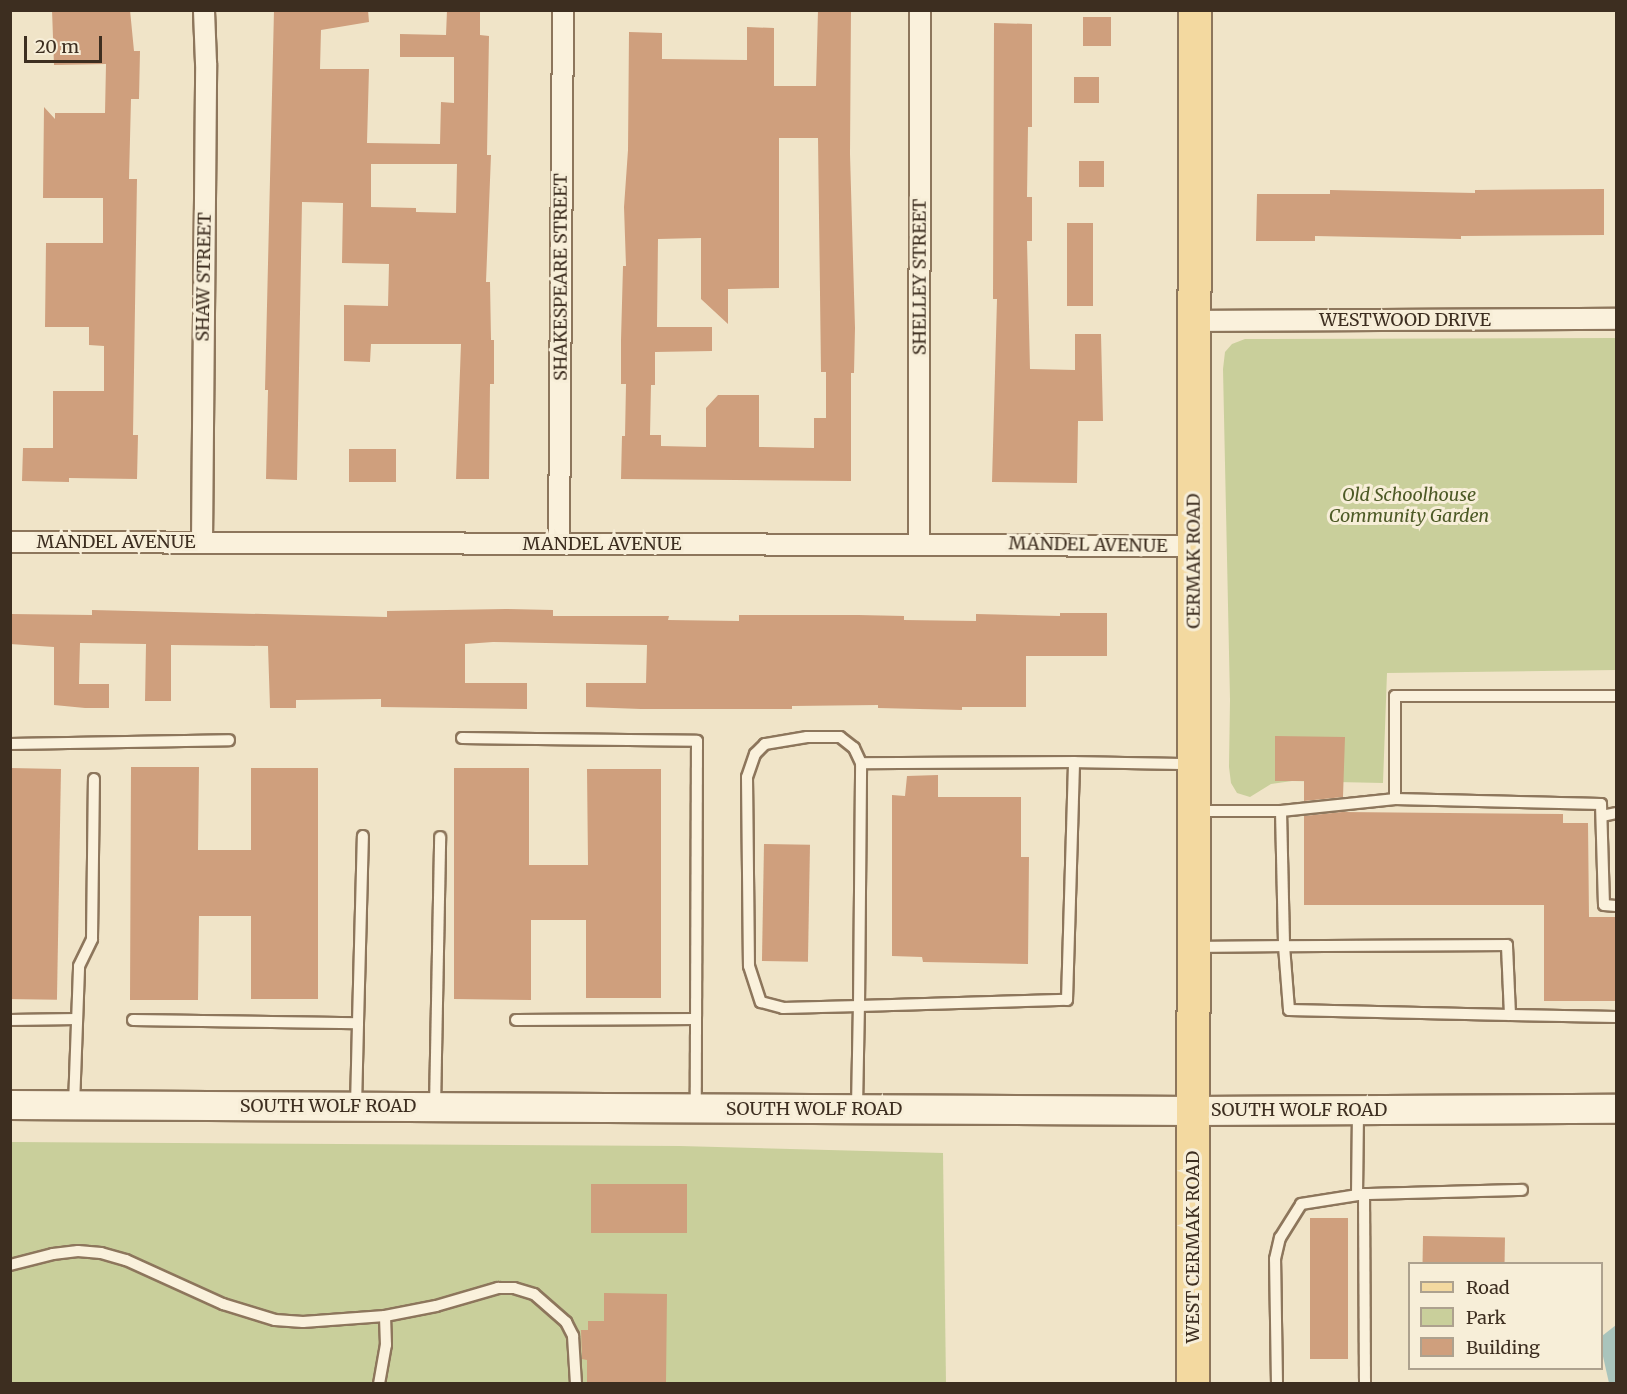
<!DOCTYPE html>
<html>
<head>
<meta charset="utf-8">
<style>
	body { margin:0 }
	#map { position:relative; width:1627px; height:1394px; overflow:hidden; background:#f0e4c8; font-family:Merriweather,serif }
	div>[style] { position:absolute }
	.green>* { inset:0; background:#c9cf9b }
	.water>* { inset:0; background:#a9c4bc }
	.building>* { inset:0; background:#cf9f7d; transform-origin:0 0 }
	.roads { filter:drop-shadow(2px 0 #8d765c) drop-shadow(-2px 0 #8d765c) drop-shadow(0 2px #8d765c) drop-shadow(0 -2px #8d765c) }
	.service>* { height:10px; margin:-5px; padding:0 5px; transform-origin:5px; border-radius:5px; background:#faf1dc }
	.minor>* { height:20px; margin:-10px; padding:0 10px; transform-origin:10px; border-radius:10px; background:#faf1dc }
	.secondary>* { height:28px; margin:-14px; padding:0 14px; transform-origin:14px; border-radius:14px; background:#faf1dc }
	.primary>* { height:32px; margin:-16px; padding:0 16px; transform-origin:16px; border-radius:16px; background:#f3d9a0 }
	span { translate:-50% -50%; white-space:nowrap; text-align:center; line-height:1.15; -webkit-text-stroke:6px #f7eed8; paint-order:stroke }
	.street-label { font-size:18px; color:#3d2e20 }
	.park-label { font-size:18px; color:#4d5a26; font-style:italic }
	.frame { position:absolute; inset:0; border:12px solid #3d2e20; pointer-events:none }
	.legend { position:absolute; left:1408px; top:1262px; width:195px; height:108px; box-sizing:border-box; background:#f7eed8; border:2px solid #ada18e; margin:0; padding:8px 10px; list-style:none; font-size:18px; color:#3d2e20 }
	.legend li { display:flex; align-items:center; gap:12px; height:30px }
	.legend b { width:30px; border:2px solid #ada18e }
	.scale { position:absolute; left:24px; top:36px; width:78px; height:27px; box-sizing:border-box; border:3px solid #3d2e20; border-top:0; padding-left:8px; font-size:18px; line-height:21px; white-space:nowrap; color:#3d2e20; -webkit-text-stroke:4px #f7eed8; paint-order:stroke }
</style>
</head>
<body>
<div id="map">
	<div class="green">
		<i style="clip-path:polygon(1616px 338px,1616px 670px,1387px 673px,1383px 783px,1292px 781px,1271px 784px,1250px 797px,1237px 793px,1231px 783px,1229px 767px,1230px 700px,1223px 369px,1225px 352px,1232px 344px,1245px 339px)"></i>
		<i style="clip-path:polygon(11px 1142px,680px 1146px,943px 1153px,946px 1383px,11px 1384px)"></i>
	</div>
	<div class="water">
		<i style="clip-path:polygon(1616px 1325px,1616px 1383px,1609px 1383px,1602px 1352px,1602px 1336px)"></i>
	</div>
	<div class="building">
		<i style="clip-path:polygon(52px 10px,130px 10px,134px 51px,140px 51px,139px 99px,131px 99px,129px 179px,137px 179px,133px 435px,138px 435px,137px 479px,69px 478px,69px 482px,22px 481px,23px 448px,53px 448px,53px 391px,104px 391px,104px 346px,89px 345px,89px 327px,45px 327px,46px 243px,103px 243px,103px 198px,43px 198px,44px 107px,55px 119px,55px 113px,105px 113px,106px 64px,54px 65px)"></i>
		<i style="clip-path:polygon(evenodd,274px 10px,368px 10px,369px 22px,321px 30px,320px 69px,369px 69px,367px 143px,440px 144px,441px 102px,454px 103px,454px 57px,400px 57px,400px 34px,446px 35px,447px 10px,480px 10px,480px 35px,489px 36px,487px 155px,491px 155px,486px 282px,490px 282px,491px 340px,494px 340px,494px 384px,490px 384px,489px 479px,456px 479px,461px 344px,371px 344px,370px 362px,344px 361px,344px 305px,388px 306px,389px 264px,342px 263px,343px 203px,302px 202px,297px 480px,266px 479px,268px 390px,265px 390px,274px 10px,371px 164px,457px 164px,456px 213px,416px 212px,416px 208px,371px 207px,371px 164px)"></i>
		<i style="clip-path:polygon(evenodd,818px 10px,851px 10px,850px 154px,855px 328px,854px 373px,851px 373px,851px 481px,621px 479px,622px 436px,625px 436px,626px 384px,621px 384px,621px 340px,623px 266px,626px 266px,624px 207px,628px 150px,629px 32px,662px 33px,662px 59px,747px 60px,747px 27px,774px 28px,774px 86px,816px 86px,818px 10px,779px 138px,818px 138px,821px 372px,826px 372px,826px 418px,814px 418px,814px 448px,759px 447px,759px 395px,718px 395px,706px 408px,706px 447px,661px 446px,661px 435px,650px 435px,651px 385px,655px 385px,655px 352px,712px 351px,712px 327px,657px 327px,658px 239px,701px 238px,701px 299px,728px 324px,728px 289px,779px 288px,779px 138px)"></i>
		<i style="left:1083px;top:17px;width:28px;height:29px"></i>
		<i style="clip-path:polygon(994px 23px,1032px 24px,1032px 127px,1028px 127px,1027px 197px,1032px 197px,1032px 241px,1027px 241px,1030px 369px,1075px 370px,1075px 334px,1101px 334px,1103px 421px,1078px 421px,1077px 483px,992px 482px,997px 299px,993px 299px)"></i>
		<i style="left:1074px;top:77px;width:25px;height:26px"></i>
		<i style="left:1079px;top:161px;width:25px;height:26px"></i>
		<i style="clip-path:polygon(1604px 189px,1604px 235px,1461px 236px,1461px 239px,1315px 236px,1315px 241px,1256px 241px,1257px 194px,1330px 194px,1330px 190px,1475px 193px,1475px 190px)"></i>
		<i style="left:1067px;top:223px;width:26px;height:83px"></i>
		<i style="left:349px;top:449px;width:47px;height:33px"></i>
		<i style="clip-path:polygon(506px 609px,553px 610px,553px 616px,669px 616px,668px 620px,739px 621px,739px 615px,858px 615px,904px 616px,904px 620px,976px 621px,976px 614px,1060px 616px,1060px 613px,1107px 613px,1107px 656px,1026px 656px,1026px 707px,962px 707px,962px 710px,878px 708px,878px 705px,792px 706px,792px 709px,641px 709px,586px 707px,586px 683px,646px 683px,647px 645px,493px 642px,465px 644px,465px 683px,527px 683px,527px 709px,381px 707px,381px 699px,296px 700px,296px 708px,270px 708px,268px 646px,171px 645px,171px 701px,145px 701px,146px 644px,80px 643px,79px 684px,109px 684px,109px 708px,85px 708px,54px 705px,54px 647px,10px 644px,10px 614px,92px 615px,92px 610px,387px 617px,387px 611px)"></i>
		<i style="clip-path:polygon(1275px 736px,1345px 737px,1343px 797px,1304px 801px,1304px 781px,1275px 781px)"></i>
		<i style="clip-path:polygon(131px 767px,199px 767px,198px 850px,251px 850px,251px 768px,318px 768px,318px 999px,251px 999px,251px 916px,199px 916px,198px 1000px,130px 1000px)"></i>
		<i style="left:10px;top:768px;width:51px;height:231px;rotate:1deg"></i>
		<i style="clip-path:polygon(454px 768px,529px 768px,529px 865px,588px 865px,587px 769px,661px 769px,661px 998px,586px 998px,586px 920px,531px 920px,531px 1000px,454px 999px)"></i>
		<i style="clip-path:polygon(938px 775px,938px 797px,1021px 797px,1021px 857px,1029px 857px,1028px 964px,923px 962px,922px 957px,892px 956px,892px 795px,905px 796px,907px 776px)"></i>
		<i style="clip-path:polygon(1342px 812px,1563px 814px,1563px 823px,1588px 823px,1589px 917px,1617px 917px,1617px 1001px,1544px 1001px,1544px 905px,1304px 905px,1304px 816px)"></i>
		<i style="left:764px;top:844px;width:46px;height:117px;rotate:1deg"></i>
		<i style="left:591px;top:1184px;width:96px;height:49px"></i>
		<i style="left:1310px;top:1218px;width:38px;height:141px"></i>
		<i style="left:1423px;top:1236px;width:82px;height:27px;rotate:1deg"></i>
		<i style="clip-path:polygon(604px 1293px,667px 1294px,666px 1383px,587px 1383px,587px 1360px,582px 1359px,581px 1330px,588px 1330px,588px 1321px,604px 1321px)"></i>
	</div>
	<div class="roads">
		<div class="service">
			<i style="left:462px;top:738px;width:235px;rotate:0.7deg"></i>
			<i style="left:697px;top:741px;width:367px;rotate:90.2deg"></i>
			<i style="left:10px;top:744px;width:219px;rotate:-1deg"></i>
			<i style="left:1074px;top:762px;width:117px;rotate:1deg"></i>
			<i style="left:1395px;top:799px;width:103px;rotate:-90deg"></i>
			<i style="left:1395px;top:696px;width:221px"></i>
			<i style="left:1196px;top:811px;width:85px"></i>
			<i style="left:1281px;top:811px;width:135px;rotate:88.7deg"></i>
			<i style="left:1284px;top:946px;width:87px;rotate:179.3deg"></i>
			<i style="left:1281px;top:811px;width:115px;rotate:-6deg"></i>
			<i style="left:1395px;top:799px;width:206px;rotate:1.4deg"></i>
			<i style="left:1601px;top:804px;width:101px;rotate:88.3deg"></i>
			<i style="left:1604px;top:905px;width:12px;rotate:5deg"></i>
			<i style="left:1602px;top:816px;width:14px;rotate:-12deg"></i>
			<i style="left:1510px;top:1015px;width:70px;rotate:-92.5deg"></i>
			<i style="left:1507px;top:945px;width:223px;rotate:179.7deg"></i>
			<i style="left:1284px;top:946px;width:64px;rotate:85.5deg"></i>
			<i style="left:1289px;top:1010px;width:221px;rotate:1.3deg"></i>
			<i style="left:1510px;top:1015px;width:106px;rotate:1.1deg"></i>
			<i style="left:10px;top:1020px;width:67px;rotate:-0.9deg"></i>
			<i style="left:133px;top:1020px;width:225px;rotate:0.8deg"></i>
			<i style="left:358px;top:1023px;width:187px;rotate:-88.5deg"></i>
			<i style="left:516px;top:1020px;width:180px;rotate:-0.3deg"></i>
			<i style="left:74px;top:1105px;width:139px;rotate:-87.9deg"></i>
			<i style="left:79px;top:966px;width:30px;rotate:-64deg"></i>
			<i style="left:92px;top:939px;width:160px;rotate:-89.3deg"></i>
			<i style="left:356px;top:1106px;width:83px;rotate:-88.6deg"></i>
			<i style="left:435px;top:1107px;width:270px;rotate:-88.9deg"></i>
			<i style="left:857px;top:1107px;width:101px;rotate:-88.9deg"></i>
			<i style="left:859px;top:1006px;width:243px;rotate:-89.5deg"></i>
			<i style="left:861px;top:763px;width:17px;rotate:-115deg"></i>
			<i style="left:854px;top:748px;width:18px;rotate:-142deg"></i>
			<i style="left:840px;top:737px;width:33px;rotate:180deg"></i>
			<i style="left:807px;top:737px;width:43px;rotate:170.5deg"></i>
			<i style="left:765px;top:744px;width:14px;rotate:135deg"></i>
			<i style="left:755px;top:754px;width:24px;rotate:109deg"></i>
			<i style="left:747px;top:777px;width:189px;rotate:89.4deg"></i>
			<i style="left:749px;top:966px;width:38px;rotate:72deg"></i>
			<i style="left:761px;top:1002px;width:23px;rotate:15deg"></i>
			<i style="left:783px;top:1008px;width:76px;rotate:-1.5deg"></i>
			<i style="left:859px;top:1006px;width:208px;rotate:-1.7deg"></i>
			<i style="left:1067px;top:1000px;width:238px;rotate:-88.3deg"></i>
			<i style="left:1074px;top:762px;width:213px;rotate:179.7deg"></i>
			<i style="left:1357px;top:1195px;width:84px;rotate:-89.3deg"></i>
			<i style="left:10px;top:1265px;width:44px;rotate:-14.3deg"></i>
			<i style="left:53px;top:1254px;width:25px;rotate:-7deg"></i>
			<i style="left:78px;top:1251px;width:23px;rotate:5deg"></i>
			<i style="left:101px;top:1253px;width:26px;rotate:16deg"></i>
			<i style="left:126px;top:1260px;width:107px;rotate:24.4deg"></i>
			<i style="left:223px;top:1304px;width:54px;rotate:17.1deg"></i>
			<i style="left:275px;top:1320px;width:28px;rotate:4deg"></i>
			<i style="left:303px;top:1322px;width:82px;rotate:-4.2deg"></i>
			<i style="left:385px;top:1316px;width:52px;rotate:-11.1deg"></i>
			<i style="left:436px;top:1306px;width:65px;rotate:-16.2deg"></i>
			<i style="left:498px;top:1288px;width:16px"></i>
			<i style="left:514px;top:1288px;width:21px;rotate:17deg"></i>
			<i style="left:534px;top:1294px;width:43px;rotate:41.2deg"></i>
			<i style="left:566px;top:1322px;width:16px;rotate:63deg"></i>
			<i style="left:573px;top:1336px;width:48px;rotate:86.4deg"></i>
			<i style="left:379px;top:1384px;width:40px;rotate:-80deg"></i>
			<i style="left:386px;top:1345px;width:29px;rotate:-92deg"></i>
			<i style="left:1277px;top:1384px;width:125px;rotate:-90.9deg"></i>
			<i style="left:1275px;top:1259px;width:22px;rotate:-77deg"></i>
			<i style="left:1280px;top:1238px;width:40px;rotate:-58deg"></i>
			<i style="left:1301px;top:1204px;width:64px;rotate:-9deg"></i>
			<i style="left:1365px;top:1384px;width:190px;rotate:-90.3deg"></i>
			<i style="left:1364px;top:1194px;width:158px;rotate:-1.5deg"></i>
		</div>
		<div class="minor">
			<i style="left:1194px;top:321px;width:422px;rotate:-0.3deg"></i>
			<i style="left:10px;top:542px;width:1184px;rotate:0.19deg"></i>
			<i style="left:202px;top:543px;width:480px;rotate:-89.5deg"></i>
			<i style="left:206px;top:63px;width:53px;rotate:-92.2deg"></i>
			<i style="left:919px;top:543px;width:533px;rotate:-89.89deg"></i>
			<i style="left:559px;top:544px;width:534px;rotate:-89.57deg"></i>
		</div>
		<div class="secondary">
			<i style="left:10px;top:1105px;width:1184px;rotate:0.29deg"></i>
			<i style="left:1194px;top:1111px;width:422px;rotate:-0.3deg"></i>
		</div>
		<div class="primary">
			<i style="left:1193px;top:1384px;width:1374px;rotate:-89.92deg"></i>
		</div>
	</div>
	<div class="street-label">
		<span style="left:204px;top:277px;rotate:-89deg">SHAW STREET</span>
		<span style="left:561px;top:277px;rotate:-90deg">SHAKESPEARE STREET</span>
		<span style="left:920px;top:277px;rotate:-90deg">SHELLEY STREET</span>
		<span style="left:1405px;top:320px">WESTWOOD DRIVE</span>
		<span style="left:116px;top:542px">MANDEL AVENUE</span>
		<span style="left:602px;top:544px">MANDEL AVENUE</span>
		<span style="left:1088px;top:545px;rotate:1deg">MANDEL AVENUE</span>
		<span style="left:1194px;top:561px;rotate:-90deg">CERMAK ROAD</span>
		<span style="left:328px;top:1106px">SOUTH WOLF ROAD</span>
		<span style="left:814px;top:1109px">SOUTH WOLF ROAD</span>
		<span style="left:1299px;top:1110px">SOUTH WOLF ROAD</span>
		<span style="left:1193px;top:1247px;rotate:-90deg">WEST CERMAK ROAD</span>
	</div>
	<div class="park-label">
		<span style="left:1409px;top:506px">Old Schoolhouse<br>Community Garden</span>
	</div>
	<div class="frame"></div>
	<ul class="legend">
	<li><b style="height:8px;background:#f3d9a0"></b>Road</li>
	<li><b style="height:16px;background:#c9cf9b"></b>Park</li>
	<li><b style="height:16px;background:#cf9f7d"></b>Building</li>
	</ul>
	<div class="scale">20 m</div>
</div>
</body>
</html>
